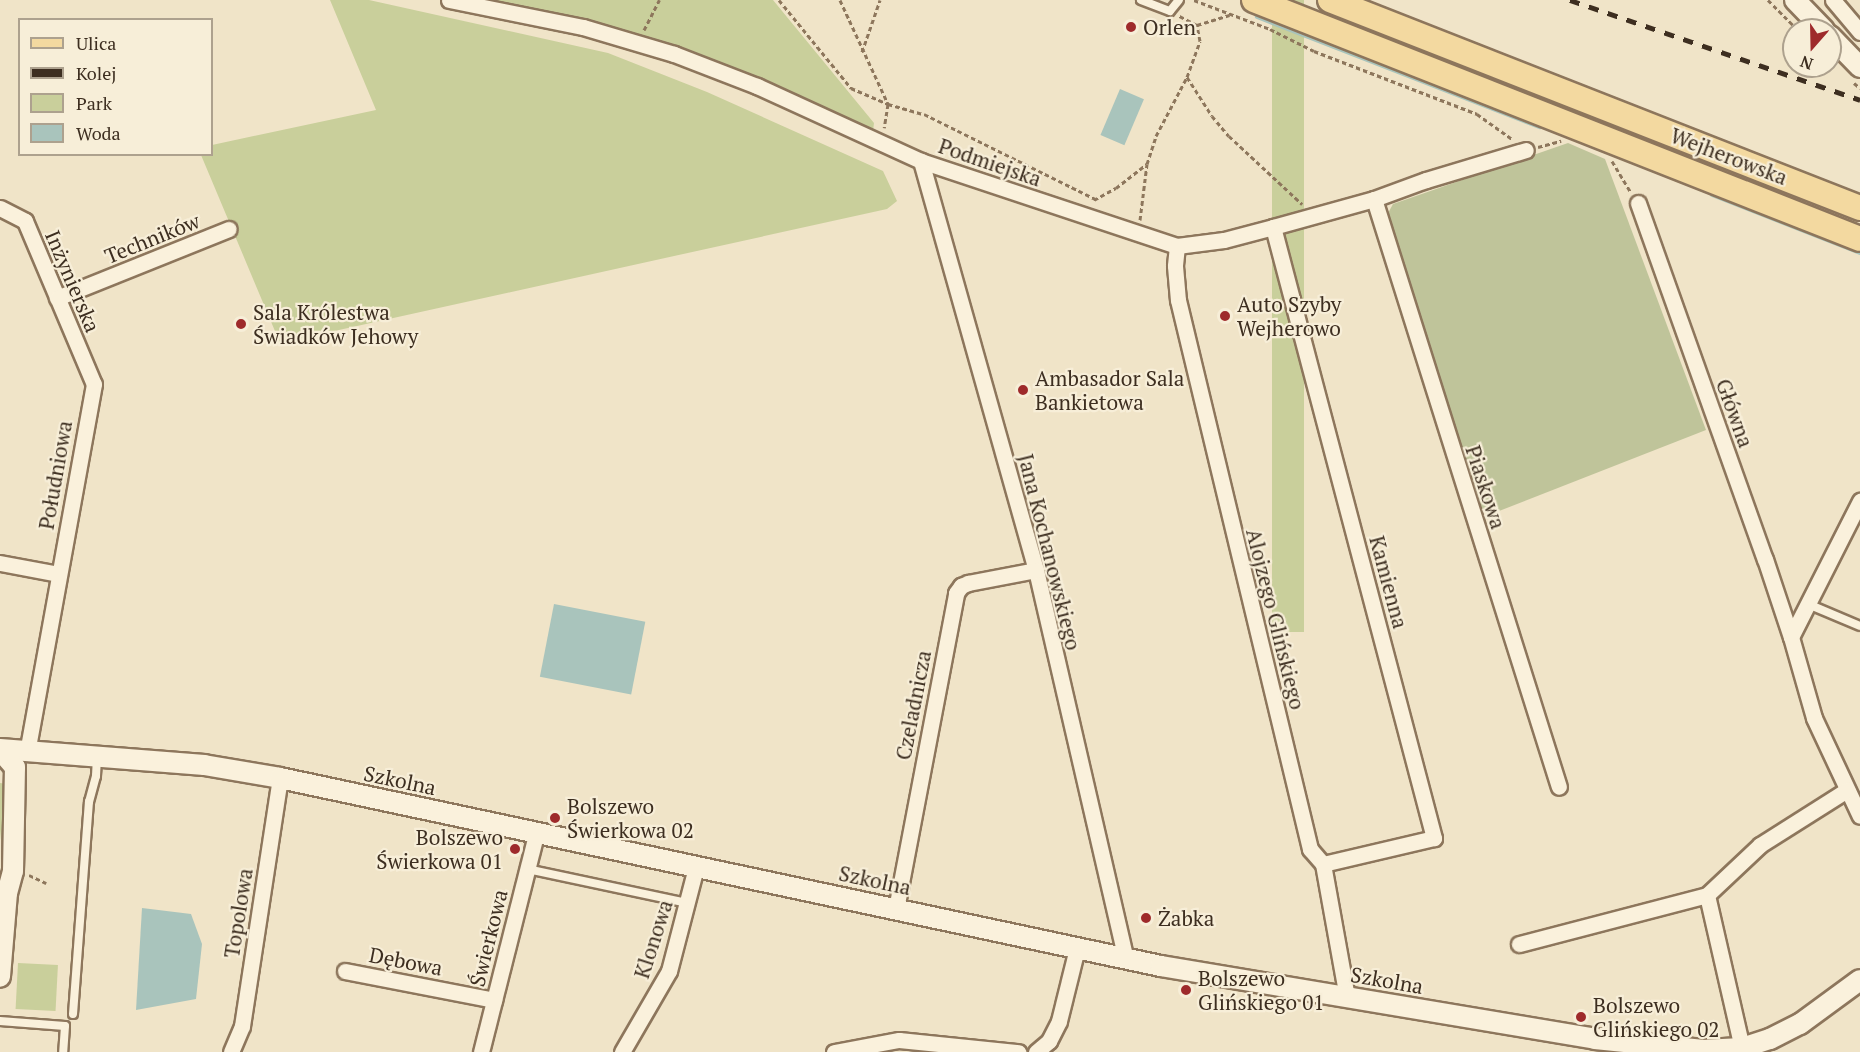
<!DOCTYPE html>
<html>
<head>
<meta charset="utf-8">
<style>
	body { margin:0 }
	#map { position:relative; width:1860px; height:1052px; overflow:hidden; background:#f0e4c8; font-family:"PT Serif",serif }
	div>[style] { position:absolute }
	.green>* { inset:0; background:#c9cf9b; transform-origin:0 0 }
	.cemetery>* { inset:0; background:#bfc49a }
	.water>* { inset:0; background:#a9c4bc; transform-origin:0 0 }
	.stream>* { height:4.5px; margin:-2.25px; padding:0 2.25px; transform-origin:2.25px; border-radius:2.25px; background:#a9c4bc }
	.path>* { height:3px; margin-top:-1.5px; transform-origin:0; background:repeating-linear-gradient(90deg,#8d765c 0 4.5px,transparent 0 7.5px) }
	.roads { filter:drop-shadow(2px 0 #8d765c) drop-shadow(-2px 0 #8d765c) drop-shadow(0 2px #8d765c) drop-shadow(0 -2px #8d765c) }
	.service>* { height:8px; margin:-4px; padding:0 4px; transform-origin:4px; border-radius:4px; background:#faf1dc }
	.minor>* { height:15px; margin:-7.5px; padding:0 7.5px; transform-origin:7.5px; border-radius:7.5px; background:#faf1dc }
	.tertiary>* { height:20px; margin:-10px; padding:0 10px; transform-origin:10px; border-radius:10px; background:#faf1dc }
	.primary>* { height:24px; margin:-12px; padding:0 12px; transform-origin:12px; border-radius:12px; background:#f3d9a0 }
	.rail>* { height:4.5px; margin-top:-2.25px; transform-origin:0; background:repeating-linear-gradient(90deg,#3d2e20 0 10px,transparent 0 20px) }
	.dots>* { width:16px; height:16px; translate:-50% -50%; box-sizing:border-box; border:3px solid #f7eed8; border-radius:50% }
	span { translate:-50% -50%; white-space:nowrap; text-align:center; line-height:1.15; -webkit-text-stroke:4.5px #f7eed8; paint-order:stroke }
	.poi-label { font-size:21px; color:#3d2e20 }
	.left { translate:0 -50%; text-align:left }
	.right { translate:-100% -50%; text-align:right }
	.street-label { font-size:21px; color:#3d2e20 }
	.legend { position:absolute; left:18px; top:18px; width:195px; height:138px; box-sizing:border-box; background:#f7eed8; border:2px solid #ada18e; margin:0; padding:8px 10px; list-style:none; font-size:18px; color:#3d2e20 }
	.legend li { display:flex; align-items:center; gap:12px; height:30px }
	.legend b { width:30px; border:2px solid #ada18e }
	.north { position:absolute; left:1782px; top:18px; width:60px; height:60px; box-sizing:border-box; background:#f7eed8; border:2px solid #ada18e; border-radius:50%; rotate:200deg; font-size:16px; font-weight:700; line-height:24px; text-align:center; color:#3d2e20 }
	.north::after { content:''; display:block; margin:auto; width:21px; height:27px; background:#9e2a2b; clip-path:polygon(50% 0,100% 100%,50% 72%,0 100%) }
</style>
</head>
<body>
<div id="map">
	<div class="green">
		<i style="clip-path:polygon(330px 0,369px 0,608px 53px,707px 92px,883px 171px,897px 201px,887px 209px,280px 343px,201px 155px,212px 154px,212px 145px,376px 110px)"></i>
		<i style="clip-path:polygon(482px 0,773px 0,874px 123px,873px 131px,842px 116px,649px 38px,594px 21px)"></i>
		<i style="left:1272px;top:0;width:32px;height:632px"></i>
		<i style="clip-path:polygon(0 783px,7px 784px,4px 871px,0 830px)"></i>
		<i style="left:18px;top:963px;width:40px;height:46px;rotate:3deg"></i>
	</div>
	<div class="cemetery">
		<i style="clip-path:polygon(1568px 143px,1605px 159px,1706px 430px,1494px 513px,1481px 508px,1387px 215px,1393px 204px)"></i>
	</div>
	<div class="water">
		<i style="left:1120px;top:89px;width:26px;height:50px;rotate:23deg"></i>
		<i style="left:554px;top:604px;width:93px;height:74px;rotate:11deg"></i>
		<i style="clip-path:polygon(142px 908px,191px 914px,202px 944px,196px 999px,136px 1010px)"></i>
	</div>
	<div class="stream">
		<i style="left:1257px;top:16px;width:303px;rotate:21.3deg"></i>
		<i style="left:1712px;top:194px;width:159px;rotate:21.4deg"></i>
	</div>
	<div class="path">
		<i style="left:779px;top:0;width:114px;rotate:50.7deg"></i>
		<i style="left:851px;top:88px;width:40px;rotate:23.4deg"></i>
		<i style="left:888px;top:104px;width:37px;rotate:16deg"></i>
		<i style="left:924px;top:114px;width:191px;rotate:26.4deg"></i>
		<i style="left:840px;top:0;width:115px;rotate:65.2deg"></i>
		<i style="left:888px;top:104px;width:24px;rotate:99deg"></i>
		<i style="left:1194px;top:0;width:81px;rotate:20.9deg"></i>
		<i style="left:1270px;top:29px;width:49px;rotate:26.6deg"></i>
		<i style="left:1314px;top:51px;width:175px;rotate:21.1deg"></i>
		<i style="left:1477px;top:114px;width:43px;rotate:35.5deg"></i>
		<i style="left:1768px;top:0;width:42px;rotate:45deg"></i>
		<i style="left:1197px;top:25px;width:34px;rotate:-17deg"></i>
		<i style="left:644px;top:30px;width:34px;rotate:-63deg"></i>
		<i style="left:862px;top:52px;width:55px;rotate:-70.9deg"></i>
		<i style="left:1187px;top:77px;width:46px;rotate:57.3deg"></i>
		<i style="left:1212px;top:116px;width:26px;rotate:50deg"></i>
		<i style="left:1229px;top:136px;width:100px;rotate:43deg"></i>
		<i style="left:1854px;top:83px;width:8px;rotate:40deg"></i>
		<i style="left:1538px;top:147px;width:24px;rotate:-15deg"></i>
		<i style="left:1612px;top:161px;width:35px;rotate:59deg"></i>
		<i style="left:1094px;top:200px;width:25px;rotate:-29deg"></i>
		<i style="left:1116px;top:188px;width:39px;rotate:-38deg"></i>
		<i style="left:1140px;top:220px;width:56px;rotate:-82.9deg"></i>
		<i style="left:1147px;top:164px;width:29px;rotate:-72deg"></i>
		<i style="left:1156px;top:136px;width:67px;rotate:-62.3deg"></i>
		<i style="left:1187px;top:77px;width:38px;rotate:-70deg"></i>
		<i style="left:1200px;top:41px;width:16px;rotate:-101deg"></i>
		<i style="left:1197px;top:25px;width:20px;rotate:-153deg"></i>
		<i style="left:29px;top:875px;width:19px;rotate:25deg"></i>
	</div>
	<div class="roads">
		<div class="service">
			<i style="left:1141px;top:0;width:31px;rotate:21deg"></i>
			<i style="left:1170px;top:11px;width:14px;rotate:-51deg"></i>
			<i style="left:1808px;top:604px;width:56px;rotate:22.9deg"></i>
			<i style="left:527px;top:869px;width:164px;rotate:12deg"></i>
			<i style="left:73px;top:1014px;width:213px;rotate:-85.7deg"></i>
			<i style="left:89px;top:802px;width:27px;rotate:-75deg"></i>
			<i style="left:96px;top:776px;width:19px;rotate:-87deg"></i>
			<i style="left:0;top:1021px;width:65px;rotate:4.4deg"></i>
			<i style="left:65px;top:1026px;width:26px;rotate:94deg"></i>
		</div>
		<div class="minor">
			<i style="left:449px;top:0;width:137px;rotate:11.4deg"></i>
			<i style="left:583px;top:27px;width:95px;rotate:16.5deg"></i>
			<i style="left:674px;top:54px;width:89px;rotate:21.1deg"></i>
			<i style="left:757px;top:86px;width:180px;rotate:24.6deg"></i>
			<i style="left:921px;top:161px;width:270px;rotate:18.4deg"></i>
			<i style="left:1177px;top:246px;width:47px;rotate:-7.3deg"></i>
			<i style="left:1224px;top:240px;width:51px;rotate:-14.9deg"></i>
			<i style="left:1273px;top:227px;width:105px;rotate:-15.5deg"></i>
			<i style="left:1374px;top:199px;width:55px;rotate:-20.1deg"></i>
			<i style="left:1426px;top:180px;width:104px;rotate:-16.7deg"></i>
			<i style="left:1833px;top:0;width:42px;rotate:49.8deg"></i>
			<i style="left:921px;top:161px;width:425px;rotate:74.3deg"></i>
			<i style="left:1036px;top:570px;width:397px;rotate:77deg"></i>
			<i style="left:1374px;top:199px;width:616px;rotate:72.54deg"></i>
			<i style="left:1638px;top:203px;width:378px;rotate:70.4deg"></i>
			<i style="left:1765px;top:559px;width:82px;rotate:71.6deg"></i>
			<i style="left:1791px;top:637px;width:84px;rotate:74.1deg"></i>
			<i style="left:1814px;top:718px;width:108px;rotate:64.9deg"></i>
			<i style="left:0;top:208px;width:28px;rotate:27deg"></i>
			<i style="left:25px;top:221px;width:177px;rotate:67.1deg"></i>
			<i style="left:94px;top:384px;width:373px;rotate:100.3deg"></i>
			<i style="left:1273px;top:227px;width:632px;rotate:75.24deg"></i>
			<i style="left:1434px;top:838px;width:114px;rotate:166.8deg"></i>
			<i style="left:1177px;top:246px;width:20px;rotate:96deg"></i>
			<i style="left:1175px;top:266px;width:34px;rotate:85deg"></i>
			<i style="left:1178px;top:300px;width:565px;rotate:76.48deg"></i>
			<i style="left:1310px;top:849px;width:20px;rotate:49deg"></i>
			<i style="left:1323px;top:864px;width:135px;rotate:79.8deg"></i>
			<i style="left:57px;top:298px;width:185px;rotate:-21.9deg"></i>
			<i style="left:0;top:563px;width:59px;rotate:10.7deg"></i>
			<i style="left:1791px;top:637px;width:153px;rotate:-63.1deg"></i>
			<i style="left:896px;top:909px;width:322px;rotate:-79.2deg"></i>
			<i style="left:956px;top:593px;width:9px;rotate:-54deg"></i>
			<i style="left:961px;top:586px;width:8px;rotate:-23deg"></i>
			<i style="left:968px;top:583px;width:69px;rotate:-10.8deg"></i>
			<i style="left:1519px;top:944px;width:194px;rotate:-14.6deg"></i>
			<i style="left:345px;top:971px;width:152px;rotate:11deg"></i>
			<i style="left:231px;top:1052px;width:28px;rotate:-67deg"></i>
			<i style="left:242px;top:1026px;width:251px;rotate:-81.3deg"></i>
			<i style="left:481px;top:1052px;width:225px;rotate:-75.8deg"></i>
			<i style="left:622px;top:1052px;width:94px;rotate:-59.9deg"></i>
			<i style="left:669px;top:971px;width:107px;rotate:-75.4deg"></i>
			<i style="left:834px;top:1052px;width:66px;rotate:-10.5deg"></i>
			<i style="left:899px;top:1040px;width:120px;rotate:5.8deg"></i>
			<i style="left:1036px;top:1052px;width:17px;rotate:-40deg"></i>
			<i style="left:1049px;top:1041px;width:22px;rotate:-63deg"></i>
			<i style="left:1059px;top:1021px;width:75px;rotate:-76.1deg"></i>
			<i style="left:1751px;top:1052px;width:10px;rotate:-156deg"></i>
			<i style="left:1742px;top:1048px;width:157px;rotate:-102.9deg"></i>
			<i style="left:1707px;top:895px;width:73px;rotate:-43.3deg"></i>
			<i style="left:1760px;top:845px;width:103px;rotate:-32.3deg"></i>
		</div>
		<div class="tertiary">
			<i style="left:1795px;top:0;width:42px;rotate:46deg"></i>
			<i style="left:1830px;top:36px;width:43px;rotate:45.9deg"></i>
			<i style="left:0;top:749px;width:205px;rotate:4.5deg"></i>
			<i style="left:204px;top:765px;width:77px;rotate:9.7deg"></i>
			<i style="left:280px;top:778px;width:901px;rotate:12.05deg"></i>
			<i style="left:1161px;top:966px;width:440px;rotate:9.5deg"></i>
			<i style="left:1595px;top:1039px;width:109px;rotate:5.8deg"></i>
			<i style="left:1703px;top:1050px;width:39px;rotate:-3deg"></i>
			<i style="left:1742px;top:1048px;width:29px;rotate:-18deg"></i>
			<i style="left:1770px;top:1039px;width:34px;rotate:-27deg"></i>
			<i style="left:1800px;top:1024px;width:74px;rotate:-36.3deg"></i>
			<i style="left:0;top:750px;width:23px;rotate:49deg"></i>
			<i style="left:15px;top:767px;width:104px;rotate:91.1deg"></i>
			<i style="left:13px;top:871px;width:23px;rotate:105deg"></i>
			<i style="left:7px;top:893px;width:84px;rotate:94.8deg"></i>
		</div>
		<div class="primary">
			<i style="left:1254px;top:0;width:651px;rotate:21.52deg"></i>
			<i style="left:1330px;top:0;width:569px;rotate:21.43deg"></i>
		</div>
	</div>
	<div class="rail">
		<i style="left:1570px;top:0;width:307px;rotate:19deg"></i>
	</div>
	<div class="dots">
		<i style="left:1131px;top:27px;background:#9e2a2b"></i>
		<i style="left:1225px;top:316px;background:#9e2a2b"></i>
		<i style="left:241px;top:324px;background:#9e2a2b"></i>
		<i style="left:1023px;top:390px;background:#9e2a2b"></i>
		<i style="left:555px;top:818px;background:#9e2a2b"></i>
		<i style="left:515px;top:849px;background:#9e2a2b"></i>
		<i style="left:1146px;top:918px;background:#9e2a2b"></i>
		<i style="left:1186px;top:990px;background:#9e2a2b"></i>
		<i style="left:1581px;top:1017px;background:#9e2a2b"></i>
	</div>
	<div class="poi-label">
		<span class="left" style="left:1143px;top:27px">Orlen</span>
		<span class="left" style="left:1237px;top:316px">Auto Szyby<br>Wejherowo</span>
		<span class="left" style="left:253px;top:324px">Sala Królestwa<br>Świadków Jehowy</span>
		<span class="left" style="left:1035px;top:390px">Ambasador Sala<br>Bankietowa</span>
		<span class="left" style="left:567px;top:818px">Bolszewo<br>Świerkowa 02</span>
		<span class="right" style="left:503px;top:849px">Bolszewo<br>Świerkowa 01</span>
		<span class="left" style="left:1158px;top:918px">Żabka</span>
		<span class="left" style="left:1198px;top:990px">Bolszewo<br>Glińskiego 01</span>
		<span class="left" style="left:1593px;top:1017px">Bolszewo<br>Glińskiego 02</span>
	</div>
	<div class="street-label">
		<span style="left:1729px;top:156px;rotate:21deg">Wejherowska</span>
		<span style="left:990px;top:162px;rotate:19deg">Podmiejska</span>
		<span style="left:152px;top:238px;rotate:-22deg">Techników</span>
		<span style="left:73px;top:281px;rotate:67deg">Inżynierska</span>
		<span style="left:1735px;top:413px;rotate:70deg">Główna</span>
		<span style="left:55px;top:475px;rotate:-80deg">Południowa</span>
		<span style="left:1486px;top:487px;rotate:72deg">Piaskowa</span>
		<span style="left:1050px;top:552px;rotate:76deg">Jana Kochanowskiego</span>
		<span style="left:1389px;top:582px;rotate:75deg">Kamienna</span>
		<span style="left:1276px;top:619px;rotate:76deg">Alojzego Glińskiego</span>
		<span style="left:913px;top:705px;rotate:-79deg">Czeladnicza</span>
		<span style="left:400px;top:780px;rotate:12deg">Szkolna</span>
		<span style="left:875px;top:880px;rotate:12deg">Szkolna</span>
		<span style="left:238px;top:913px;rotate:-81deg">Topolowa</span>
		<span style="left:488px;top:938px;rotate:-76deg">Świerkowa</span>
		<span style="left:653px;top:939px;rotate:-72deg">Klonowa</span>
		<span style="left:406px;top:961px;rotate:11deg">Dębowa</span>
		<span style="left:1387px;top:980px;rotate:10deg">Szkolna</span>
	</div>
	<ul class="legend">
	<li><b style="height:8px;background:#f3d9a0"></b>Ulica</li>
	<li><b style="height:8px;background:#3d2e20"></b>Kolej</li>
	<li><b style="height:16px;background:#c9cf9b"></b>Park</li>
	<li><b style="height:16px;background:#a9c4bc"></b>Woda</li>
	</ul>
	<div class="north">N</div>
</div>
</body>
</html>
